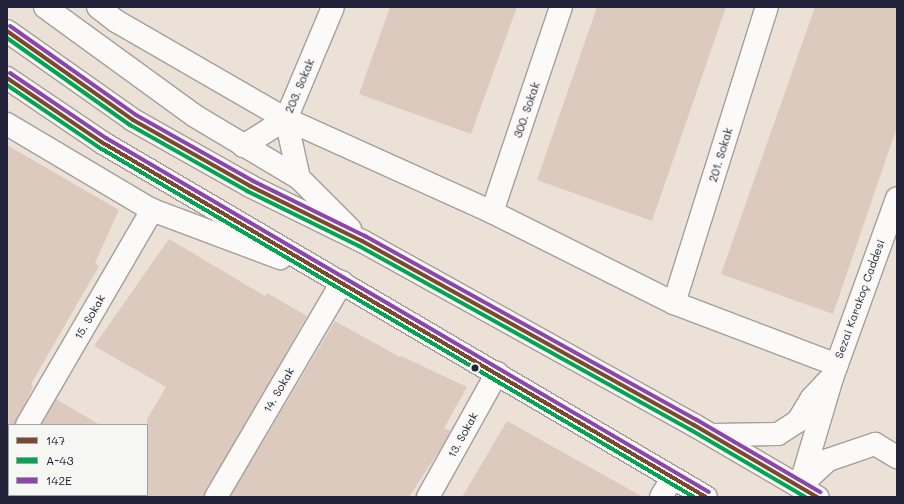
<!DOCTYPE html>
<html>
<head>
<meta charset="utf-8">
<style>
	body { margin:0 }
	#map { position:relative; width:904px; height:504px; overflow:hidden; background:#ece1d6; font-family:Mali,sans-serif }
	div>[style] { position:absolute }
	.building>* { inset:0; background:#dccabe }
	.roads { filter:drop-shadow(1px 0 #a49e9b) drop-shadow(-1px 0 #a49e9b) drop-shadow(0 1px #a49e9b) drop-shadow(0 -1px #a49e9b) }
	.street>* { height:22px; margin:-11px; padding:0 11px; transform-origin:11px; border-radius:11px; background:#fcfaf9 }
	.secondary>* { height:22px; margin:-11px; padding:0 11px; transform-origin:11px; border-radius:11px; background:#fcfaf9 }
	.primary>* { height:22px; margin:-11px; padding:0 11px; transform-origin:11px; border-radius:11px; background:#fcfaf9 }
	.bus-1>* { height:4px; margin:-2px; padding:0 2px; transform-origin:2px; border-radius:2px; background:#7a4b2a }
	.bus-2>* { height:4px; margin:-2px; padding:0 2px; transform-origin:2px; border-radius:2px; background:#00a651 }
	.bus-3>* { height:4px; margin:-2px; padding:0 2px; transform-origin:2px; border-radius:2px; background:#8e44ad }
	.dots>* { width:11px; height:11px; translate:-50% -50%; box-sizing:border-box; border:2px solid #f6f6f2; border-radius:50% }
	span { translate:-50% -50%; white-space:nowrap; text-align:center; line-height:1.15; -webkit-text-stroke:3px #f6f6f2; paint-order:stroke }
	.street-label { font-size:11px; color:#22223b }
	.frame { position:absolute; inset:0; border:8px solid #22223b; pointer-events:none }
	.legend { position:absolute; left:8px; top:424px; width:140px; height:72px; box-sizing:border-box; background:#f6f6f2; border:1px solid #a1a1a9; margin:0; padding:5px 7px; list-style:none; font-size:12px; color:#22223b }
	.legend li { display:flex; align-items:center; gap:8px; height:20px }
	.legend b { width:20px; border:1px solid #a1a1a9 }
</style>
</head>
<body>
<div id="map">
	<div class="building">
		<i style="clip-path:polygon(390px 7px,517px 7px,471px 134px,359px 94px)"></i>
		<i style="clip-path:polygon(597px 7px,726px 7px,652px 221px,537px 180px)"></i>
		<i style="clip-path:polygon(815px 7px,897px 7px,897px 127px,833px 314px,721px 274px)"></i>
		<i style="clip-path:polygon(7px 145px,119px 210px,95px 263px,99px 266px,31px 384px,33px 386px,28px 398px,15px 425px,9px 425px,7px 432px)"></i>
		<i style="clip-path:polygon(169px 239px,265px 296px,267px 293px,307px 316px,204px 497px,147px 497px,147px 419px,166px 387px,94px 346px)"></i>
		<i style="clip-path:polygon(335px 321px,400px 357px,401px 356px,467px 387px,444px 428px,450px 431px,443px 445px,409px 497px,230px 497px)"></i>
		<i style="clip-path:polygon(56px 399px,100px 425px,41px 425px)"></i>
		<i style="clip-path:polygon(507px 421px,643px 497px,462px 497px)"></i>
	</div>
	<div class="roads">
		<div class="street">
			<i style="left:98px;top:7px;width:23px;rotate:38deg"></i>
			<i style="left:116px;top:21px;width:196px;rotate:30deg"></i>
			<i style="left:286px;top:119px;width:226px;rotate:24.3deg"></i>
			<i style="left:492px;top:212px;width:203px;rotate:26.6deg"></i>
			<i style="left:674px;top:303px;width:174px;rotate:20.8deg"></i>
			<i style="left:286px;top:119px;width:60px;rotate:77.6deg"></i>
			<i style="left:243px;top:146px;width:51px;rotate:-32.1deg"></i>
			<i style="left:286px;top:119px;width:121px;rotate:-67.2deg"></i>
			<i style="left:492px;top:212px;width:216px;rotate:-71.4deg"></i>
			<i style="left:674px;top:303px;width:310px;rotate:-72.6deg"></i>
			<i style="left:27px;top:425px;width:249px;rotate:-59.8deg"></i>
			<i style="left:7px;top:460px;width:4px;rotate:-56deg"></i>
			<i style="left:800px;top:486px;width:38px;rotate:-43deg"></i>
			<i style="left:828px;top:460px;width:50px;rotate:-18.8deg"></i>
			<i style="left:875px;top:444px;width:26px;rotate:31deg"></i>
			<i style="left:216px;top:497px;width:249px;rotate:-59.6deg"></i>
			<i style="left:428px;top:497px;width:142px;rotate:-60.9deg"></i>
			<i style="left:661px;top:497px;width:21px;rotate:-59deg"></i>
		</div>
		<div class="secondary">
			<i style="left:713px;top:435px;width:65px;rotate:-0.9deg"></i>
			<i style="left:778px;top:434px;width:24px;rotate:-33deg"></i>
			<i style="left:798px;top:421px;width:27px;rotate:-59deg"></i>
			<i style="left:812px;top:398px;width:23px;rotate:-47deg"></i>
			<i style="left:800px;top:486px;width:113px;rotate:-73.5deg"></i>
			<i style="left:832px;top:378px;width:191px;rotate:-70.1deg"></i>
		</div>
		<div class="primary">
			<i style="left:45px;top:7px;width:185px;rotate:36deg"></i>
			<i style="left:195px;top:116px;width:121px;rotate:30.8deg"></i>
			<i style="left:299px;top:178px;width:72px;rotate:45deg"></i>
			<i style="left:7px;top:31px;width:154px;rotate:35.2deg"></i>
			<i style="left:133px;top:120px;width:134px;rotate:29.4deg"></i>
			<i style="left:250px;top:186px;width:125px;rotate:26.2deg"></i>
			<i style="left:362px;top:241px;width:380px;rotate:29deg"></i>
			<i style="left:694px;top:425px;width:143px;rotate:30.3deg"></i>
			<i style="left:7px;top:78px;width:116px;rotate:34.1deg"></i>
			<i style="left:103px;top:143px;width:699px;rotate:30.42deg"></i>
			<i style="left:7px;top:124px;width:169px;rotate:30.7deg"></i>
			<i style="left:152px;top:210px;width:137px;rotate:20.6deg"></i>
		</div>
	</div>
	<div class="bus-1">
		<i style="left:7px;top:31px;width:154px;rotate:35.2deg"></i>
		<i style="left:133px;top:120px;width:134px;rotate:29.4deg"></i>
		<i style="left:250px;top:186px;width:125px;rotate:26.2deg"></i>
		<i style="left:362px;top:241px;width:380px;rotate:29deg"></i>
		<i style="left:694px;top:425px;width:143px;rotate:30.3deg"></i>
		<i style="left:7px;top:78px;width:116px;rotate:34.1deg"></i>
		<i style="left:103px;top:143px;width:699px;rotate:30.42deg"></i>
	</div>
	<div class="bus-2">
		<i style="left:7px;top:38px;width:151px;rotate:35.3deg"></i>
		<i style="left:130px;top:125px;width:134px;rotate:29.4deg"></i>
		<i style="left:247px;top:191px;width:125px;rotate:26.2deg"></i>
		<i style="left:359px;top:246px;width:380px;rotate:29deg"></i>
		<i style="left:691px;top:430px;width:132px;rotate:30.4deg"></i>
		<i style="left:7px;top:85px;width:112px;rotate:34.1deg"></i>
		<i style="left:100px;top:148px;width:689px;rotate:30.44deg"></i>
	</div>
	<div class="bus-3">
		<i style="left:10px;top:26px;width:154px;rotate:35.2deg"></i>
		<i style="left:136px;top:115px;width:134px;rotate:29.4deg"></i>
		<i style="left:253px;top:181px;width:125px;rotate:26.2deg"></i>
		<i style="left:365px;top:236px;width:380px;rotate:29deg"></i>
		<i style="left:697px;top:420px;width:143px;rotate:30.3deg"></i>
		<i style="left:10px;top:73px;width:116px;rotate:34.1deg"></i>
		<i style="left:106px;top:138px;width:699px;rotate:30.42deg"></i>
	</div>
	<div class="dots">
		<i style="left:475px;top:368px;background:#22223b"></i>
	</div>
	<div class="street-label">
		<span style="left:300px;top:86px;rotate:-67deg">203. Sokak</span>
		<span style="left:527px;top:110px;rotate:-71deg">300. Sokak</span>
		<span style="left:721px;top:155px;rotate:-73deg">201. Sokak</span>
		<span style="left:860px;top:299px;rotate:-70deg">Sezai Karakoç Caddesi</span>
		<span style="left:90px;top:317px;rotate:-60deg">15. Sokak</span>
		<span style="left:279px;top:390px;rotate:-60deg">14. Sokak</span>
		<span style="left:463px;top:435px;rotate:-61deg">13. Sokak</span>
	</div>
	<div class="frame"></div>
	<ul class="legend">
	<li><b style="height:5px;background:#7a4b2a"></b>147</li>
	<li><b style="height:5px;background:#00a651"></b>A-43</li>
	<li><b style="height:5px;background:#8e44ad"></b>142E</li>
	</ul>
</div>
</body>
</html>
